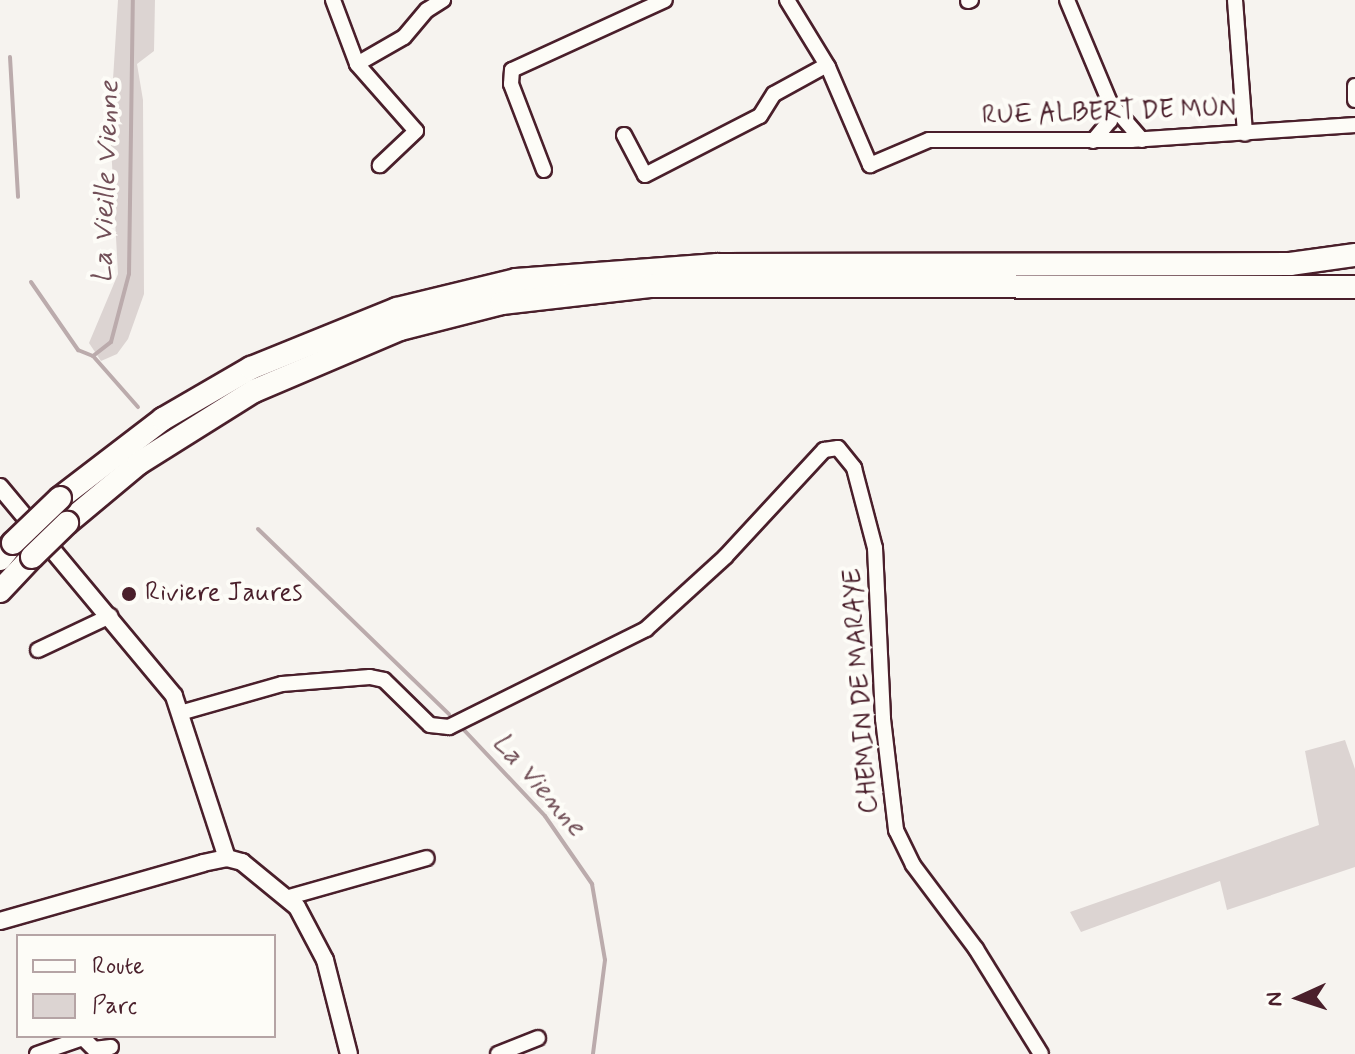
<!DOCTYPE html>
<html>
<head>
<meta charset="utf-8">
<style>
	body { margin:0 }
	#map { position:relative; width:1355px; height:1054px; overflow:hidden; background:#f6f3ef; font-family:Mynerve,sans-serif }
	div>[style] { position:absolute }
	.green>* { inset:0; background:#dcd4d2 }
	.stream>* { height:4px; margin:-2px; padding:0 2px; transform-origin:2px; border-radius:2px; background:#bbabac }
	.roads { filter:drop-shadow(2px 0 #4a1f2b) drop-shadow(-2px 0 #4a1f2b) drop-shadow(0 2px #4a1f2b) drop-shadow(0 -2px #4a1f2b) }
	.minor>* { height:14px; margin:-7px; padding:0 7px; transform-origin:7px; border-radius:7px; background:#fdfcf7 }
	.tertiary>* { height:16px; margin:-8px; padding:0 8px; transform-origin:8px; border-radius:8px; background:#fdfcf7 }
	.trunk>* { height:22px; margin:-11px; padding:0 11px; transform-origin:11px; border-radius:11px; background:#fdfcf7 }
	.bridges { filter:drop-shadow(2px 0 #4a1f2b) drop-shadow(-2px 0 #4a1f2b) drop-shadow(0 2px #4a1f2b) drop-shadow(0 -2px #4a1f2b) }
	.trunk-bridge>* { height:22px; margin:-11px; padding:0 11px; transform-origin:11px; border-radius:11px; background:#fdfcf7 }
	.dots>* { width:22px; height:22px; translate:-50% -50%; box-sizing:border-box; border:4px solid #fdfcf7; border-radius:50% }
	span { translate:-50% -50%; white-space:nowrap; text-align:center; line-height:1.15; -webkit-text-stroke:8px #fdfcf7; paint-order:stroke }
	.street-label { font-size:26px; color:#4a1f2b }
	.poi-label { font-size:26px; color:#4a1f2b }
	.left { translate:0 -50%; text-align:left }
	.water-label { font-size:28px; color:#725058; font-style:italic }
	.legend { position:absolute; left:16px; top:934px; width:260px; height:104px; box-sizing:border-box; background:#fdfcf7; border:2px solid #b5a4a5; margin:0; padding:10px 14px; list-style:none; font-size:24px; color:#4a1f2b }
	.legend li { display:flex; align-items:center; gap:16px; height:40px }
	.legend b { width:40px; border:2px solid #b5a4a5 }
	.north { position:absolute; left:1259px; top:958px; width:80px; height:80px; -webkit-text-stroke:6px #fdfcf7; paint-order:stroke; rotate:267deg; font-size:22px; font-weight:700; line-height:32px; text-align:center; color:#4a1f2b }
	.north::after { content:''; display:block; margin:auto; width:28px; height:36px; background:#4a1f2b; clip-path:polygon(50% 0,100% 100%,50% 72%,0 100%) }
</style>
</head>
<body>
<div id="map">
	<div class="green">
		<i style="clip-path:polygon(118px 0,155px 0,154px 51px,137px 64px,143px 100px,144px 294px,128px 339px,117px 354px,101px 361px,89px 343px,118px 274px,110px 127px)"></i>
		<i style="clip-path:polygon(1345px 740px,1355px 769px,1355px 867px,1227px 910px,1220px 881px,1081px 932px,1070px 912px,1319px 825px,1305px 751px)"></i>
	</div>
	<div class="stream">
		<i style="left:10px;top:57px;width:140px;rotate:86.7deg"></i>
		<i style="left:31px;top:282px;width:83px;rotate:55.3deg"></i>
		<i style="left:78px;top:350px;width:16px;rotate:22deg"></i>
		<i style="left:93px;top:356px;width:68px;rotate:48.6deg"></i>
		<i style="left:93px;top:356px;width:23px;rotate:-38deg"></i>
		<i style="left:111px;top:342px;width:70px;rotate:-75.2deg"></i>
		<i style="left:129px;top:274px;width:274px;rotate:-89.2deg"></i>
		<i style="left:258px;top:529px;width:266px;rotate:44.1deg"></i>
		<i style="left:464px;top:730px;width:118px;rotate:46.7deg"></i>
		<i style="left:545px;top:816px;width:83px;rotate:55.3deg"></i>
		<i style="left:592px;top:884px;width:77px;rotate:80.3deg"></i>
		<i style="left:605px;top:960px;width:95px;rotate:97.3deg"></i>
	</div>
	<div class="roads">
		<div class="minor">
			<i style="left:333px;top:0;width:68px;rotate:69.4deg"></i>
			<i style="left:357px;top:64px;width:89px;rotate:48.6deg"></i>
			<i style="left:416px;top:131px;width:50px;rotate:136.6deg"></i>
			<i style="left:787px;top:0;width:79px;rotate:58.5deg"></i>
			<i style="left:828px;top:67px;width:107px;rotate:66.8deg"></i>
			<i style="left:870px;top:165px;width:64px;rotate:-23deg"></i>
			<i style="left:929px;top:140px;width:202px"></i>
			<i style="left:1131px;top:140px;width:225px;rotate:-3.8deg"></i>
			<i style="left:1067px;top:0;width:112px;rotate:67.3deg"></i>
			<i style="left:1110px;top:103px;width:49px;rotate:49.1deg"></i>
			<i style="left:1235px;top:0;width:134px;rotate:85.7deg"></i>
			<i style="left:968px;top:1px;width:3px;rotate:-18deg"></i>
			<i style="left:357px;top:64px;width:54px;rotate:-29.9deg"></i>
			<i style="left:404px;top:37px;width:35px;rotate:-50deg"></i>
			<i style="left:427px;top:10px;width:19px;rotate:-32deg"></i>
			<i style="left:1355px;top:86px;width:14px;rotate:90deg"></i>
			<i style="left:624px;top:135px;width:45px;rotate:62.3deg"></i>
			<i style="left:645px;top:175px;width:129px;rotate:-27.2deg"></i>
			<i style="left:760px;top:116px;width:26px;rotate:-58deg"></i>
			<i style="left:774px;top:94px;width:60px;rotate:-28.7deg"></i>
			<i style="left:1093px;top:141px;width:26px;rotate:-50deg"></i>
			<i style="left:1110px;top:121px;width:17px;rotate:-90deg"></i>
			<i style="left:544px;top:170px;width:92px;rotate:-111deg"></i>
			<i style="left:511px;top:84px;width:14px;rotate:-86deg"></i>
			<i style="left:512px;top:70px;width:168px;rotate:-24.6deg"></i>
			<i style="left:38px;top:650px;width:80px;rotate:-25.3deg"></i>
			<i style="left:180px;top:713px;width:106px;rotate:-15.9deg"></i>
			<i style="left:282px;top:684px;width:88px;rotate:-4.5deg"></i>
			<i style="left:370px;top:677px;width:14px;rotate:12deg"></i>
			<i style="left:384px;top:680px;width:64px;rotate:44.4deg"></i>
			<i style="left:430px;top:725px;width:19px;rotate:6deg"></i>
			<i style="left:449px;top:727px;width:220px;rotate:-26.4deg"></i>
			<i style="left:646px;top:629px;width:107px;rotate:-42.3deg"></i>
			<i style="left:725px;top:557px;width:146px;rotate:-47.2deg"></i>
			<i style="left:824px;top:450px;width:14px;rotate:-8deg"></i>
			<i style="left:838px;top:448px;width:26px;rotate:51deg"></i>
			<i style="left:854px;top:468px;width:83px;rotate:75.3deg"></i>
			<i style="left:875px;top:548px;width:171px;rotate:87.3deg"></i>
			<i style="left:883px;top:719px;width:112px;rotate:83.3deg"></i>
			<i style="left:896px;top:830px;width:39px;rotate:64deg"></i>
			<i style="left:913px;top:865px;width:105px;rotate:53.1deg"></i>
			<i style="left:976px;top:949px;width:123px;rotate:58.2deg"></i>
			<i style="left:289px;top:897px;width:143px;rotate:-15.8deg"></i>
			<i style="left:37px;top:1054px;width:49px;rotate:-19.2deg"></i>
			<i style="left:83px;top:1038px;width:16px;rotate:45deg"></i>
			<i style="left:94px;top:1049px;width:17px;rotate:-7deg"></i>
			<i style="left:498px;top:1054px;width:43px;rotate:-21.8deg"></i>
		</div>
		<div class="tertiary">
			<i style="left:0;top:487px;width:272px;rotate:50.2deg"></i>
			<i style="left:174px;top:696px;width:170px;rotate:71.9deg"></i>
			<i style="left:0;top:921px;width:211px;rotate:-15.9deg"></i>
			<i style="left:203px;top:863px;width:25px;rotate:-12deg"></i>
			<i style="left:227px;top:858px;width:16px;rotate:15deg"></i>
			<i style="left:242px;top:862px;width:71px;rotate:39.3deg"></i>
			<i style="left:297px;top:907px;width:60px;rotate:62.2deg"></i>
			<i style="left:325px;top:960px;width:97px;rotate:75.7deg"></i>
		</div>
		<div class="trunk">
			<i style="left:60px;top:498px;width:130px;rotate:-37.5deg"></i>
			<i style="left:163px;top:419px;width:102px;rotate:-30.1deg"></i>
			<i style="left:251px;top:368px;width:157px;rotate:-22deg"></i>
			<i style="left:397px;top:309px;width:122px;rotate:-13.7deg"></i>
			<i style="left:516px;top:280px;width:202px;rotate:-4.3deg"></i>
			<i style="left:717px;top:265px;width:573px;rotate:-0.1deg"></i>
			<i style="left:1290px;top:264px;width:66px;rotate:-7.9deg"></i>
			<i style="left:67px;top:523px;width:94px;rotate:-39.8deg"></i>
			<i style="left:139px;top:463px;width:136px;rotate:-32.1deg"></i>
			<i style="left:254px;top:391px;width:159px;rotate:-23deg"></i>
			<i style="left:400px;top:329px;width:105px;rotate:-14.3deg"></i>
			<i style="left:502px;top:303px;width:151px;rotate:-6.5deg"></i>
			<i style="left:652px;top:286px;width:703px;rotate:0.08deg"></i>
			<i style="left:0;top:559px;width:21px;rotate:-51deg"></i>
			<i style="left:0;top:591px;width:47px;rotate:-46.7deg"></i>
		</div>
	</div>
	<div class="bridges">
		<div class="trunk-bridge">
			<i style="left:13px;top:543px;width:65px;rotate:-43.8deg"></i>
			<i style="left:32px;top:557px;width:49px;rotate:-44.2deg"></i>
		</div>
	</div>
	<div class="dots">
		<i style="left:129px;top:594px;background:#4a1f2b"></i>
	</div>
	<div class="street-label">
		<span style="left:1109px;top:113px;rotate:-2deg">RUE ALBERT DE MUN</span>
		<span style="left:862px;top:691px;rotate:-94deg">CHEMIN DE MARAYE</span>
	</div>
	<div class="poi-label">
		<span class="left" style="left:145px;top:594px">Riviere Jaures</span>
	</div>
	<div class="water-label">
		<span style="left:107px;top:182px;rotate:-88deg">La Vieille Vienne</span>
		<span style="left:538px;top:785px;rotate:49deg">La Vienne</span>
	</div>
	<ul class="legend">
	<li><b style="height:10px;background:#fdfcf7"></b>Route</li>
	<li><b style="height:22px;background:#dcd4d2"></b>Parc</li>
	</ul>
	<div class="north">N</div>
</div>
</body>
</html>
